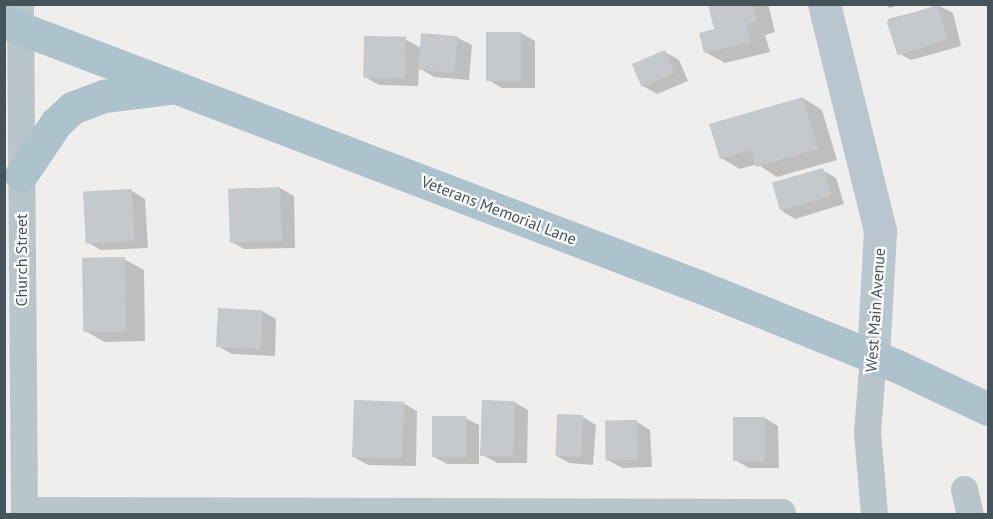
<!DOCTYPE html>
<html>
<head>
<meta charset="utf-8">
<style>
	body { margin:0 }
	#map { position:relative; width:993px; height:519px; overflow:hidden; background:#f0eded; font-family:"PT Sans",sans-serif }
	div>[style] { position:absolute }
	.shadow>* { inset:0; background:#0003 }
	.building>* { inset:0; background:#c4c9cd; transform-origin:0 0 }
	.street>* { height:27px; margin:-13.5px; padding:0 13.5px; transform-origin:13.5px; border-radius:13.5px; background:#b8c5ca }
	.secondary>* { height:33px; margin:-16.5px; padding:0 16.5px; transform-origin:16.5px; border-radius:16.5px; background:#b8c7cf }
	.primary>* { height:33px; margin:-16.5px; padding:0 16.5px; transform-origin:16.5px; border-radius:16.5px; background:#acc2cc }
	span { translate:-50% -50%; white-space:nowrap; text-align:center; line-height:1.15; -webkit-text-stroke:4.5px #fff; paint-order:stroke }
	.street-label { font-size:16px; color:#45545a }
	.frame { position:absolute; inset:0; border:6px solid #45545a; pointer-events:none }
</style>
</head>
<body>
<div id="map">
	<div class="shadow">
		<i style="clip-path:polygon(709px 4px,768px 4px,775px 32px,765px 35px,770px 52px,725px 63px,705px 52px,716px 30px)"></i>
		<i style="clip-path:polygon(884px 4px,901px 4px,890px 8px)"></i>
		<i style="clip-path:polygon(939px 6px,953px 13px,961px 46px,911px 60px,897px 52px,888px 19px)"></i>
		<i style="clip-path:polygon(521px 33px,535px 41px,535px 88px,502px 88px,488px 80px,488px 34px)"></i>
		<i style="clip-path:polygon(423px 35px,458px 38px,472px 45px,469px 80px,434px 77px,419px 68px,418px 86px,379px 85px,365px 77px,405px 39px,421px 48px)"></i>
		<i style="clip-path:polygon(665px 52px,679px 60px,688px 81px,657px 94px,643px 86px)"></i>
		<i style="clip-path:polygon(803px 98px,822px 110px,837px 160px,777px 177px,757px 164px,740px 169px,721px 158px)"></i>
		<i style="clip-path:polygon(822px 170px,836px 178px,844px 204px,795px 219px,782px 211px)"></i>
		<i style="clip-path:polygon(280px 188px,294px 196px,295px 248px,244px 249px,230px 241px)"></i>
		<i style="clip-path:polygon(132px 191px,145px 199px,148px 248px,101px 250px,87px 242px)"></i>
		<i style="clip-path:polygon(124px 259px,144px 270px,145px 341px,105px 342px,85px 331px)"></i>
		<i style="clip-path:polygon(262px 311px,276px 319px,275px 356px,232px 354px,218px 346px)"></i>
		<i style="clip-path:polygon(514px 402px,528px 410px,527px 463px,497px 463px,483px 455px)"></i>
		<i style="clip-path:polygon(403px 403px,417px 411px,416px 466px,368px 465px,354px 457px)"></i>
		<i style="clip-path:polygon(583px 417px,596px 425px,593px 465px,569px 463px,555px 455px)"></i>
		<i style="clip-path:polygon(465px 418px,479px 425px,479px 464px,447px 464px,433px 456px)"></i>
		<i style="clip-path:polygon(765px 418px,778px 426px,779px 468px,749px 468px,735px 460px)"></i>
		<i style="clip-path:polygon(637px 422px,650px 430px,652px 467px,622px 468px,608px 460px)"></i>
	</div>
	<div class="building">
		<i style="clip-path:polygon(708px 4px,752px 4px,757px 21px,746px 24px,751px 42px,704px 53px,699px 33px,714px 29px)"></i>
		<i style="left:937px;top:5px;width:36px;height:53px;rotate:72deg"></i>
		<i style="left:486px;top:32px;width:35px;height:49px"></i>
		<i style="left:421px;top:33px;width:37px;height:37px;rotate:5deg"></i>
		<i style="left:364px;top:36px;width:42px;height:42px;rotate:1deg"></i>
		<i style="left:665px;top:50px;width:25px;height:36px;rotate:67deg"></i>
		<i style="clip-path:polygon(803px 97px,818px 149px,756px 167px,751px 150px,720px 159px,709px 124px)"></i>
		<i style="left:823px;top:168px;width:29px;height:53px;rotate:74deg"></i>
		<i style="left:280px;top:187px;width:54px;height:52px;rotate:88deg"></i>
		<i style="left:132px;top:189px;width:52px;height:49px;rotate:87deg"></i>
		<i style="left:125px;top:257px;width:74px;height:43px;rotate:89deg"></i>
		<i style="left:218px;top:308px;width:45px;height:39px;rotate:3deg"></i>
		<i style="left:354px;top:400px;width:50px;height:57px;rotate:2deg"></i>
		<i style="left:482px;top:400px;width:33px;height:56px;rotate:2deg"></i>
		<i style="left:557px;top:414px;width:26px;height:42px;rotate:2deg"></i>
		<i style="left:432px;top:416px;width:34px;height:41px"></i>
		<i style="left:733px;top:417px;width:32px;height:44px"></i>
		<i style="left:637px;top:420px;width:40px;height:32px;rotate:89deg"></i>
	</div>
	<div class="street">
		<i style="left:20px;top:4px;width:510px;rotate:89.55deg"></i>
		<i style="left:873px;top:356px;width:76px;rotate:94.5deg"></i>
		<i style="left:867px;top:432px;width:82px;rotate:85.1deg"></i>
		<i style="left:964px;top:489px;width:26px;rotate:77deg"></i>
		<i style="left:24px;top:510px;width:758px;rotate:0.15deg"></i>
	</div>
	<div class="secondary">
		<i style="left:824px;top:4px;width:234px;rotate:76.1deg"></i>
		<i style="left:880px;top:231px;width:125px;rotate:93.2deg"></i>
	</div>
	<div class="primary">
		<i style="left:4px;top:22px;width:743px;rotate:20.83deg"></i>
		<i style="left:698px;top:286px;width:212px;rotate:21.9deg"></i>
		<i style="left:895px;top:365px;width:103px;rotate:25.3deg"></i>
		<i style="left:21px;top:175px;width:63px;rotate:-56.1deg"></i>
		<i style="left:56px;top:123px;width:22px;rotate:-43deg"></i>
		<i style="left:72px;top:108px;width:34px;rotate:-21deg"></i>
		<i style="left:104px;top:96px;width:65px;rotate:-7deg"></i>
	</div>
	<div class="street-label">
		<span style="left:499px;top:210px;rotate:21deg">Veterans Memorial Lane</span>
		<span style="left:21px;top:260px;rotate:-90deg">Church Street</span>
		<span style="left:875px;top:310px;rotate:-86deg">West Main Avenue</span>
	</div>
	<div class="frame"></div>
</div>
</body>
</html>
